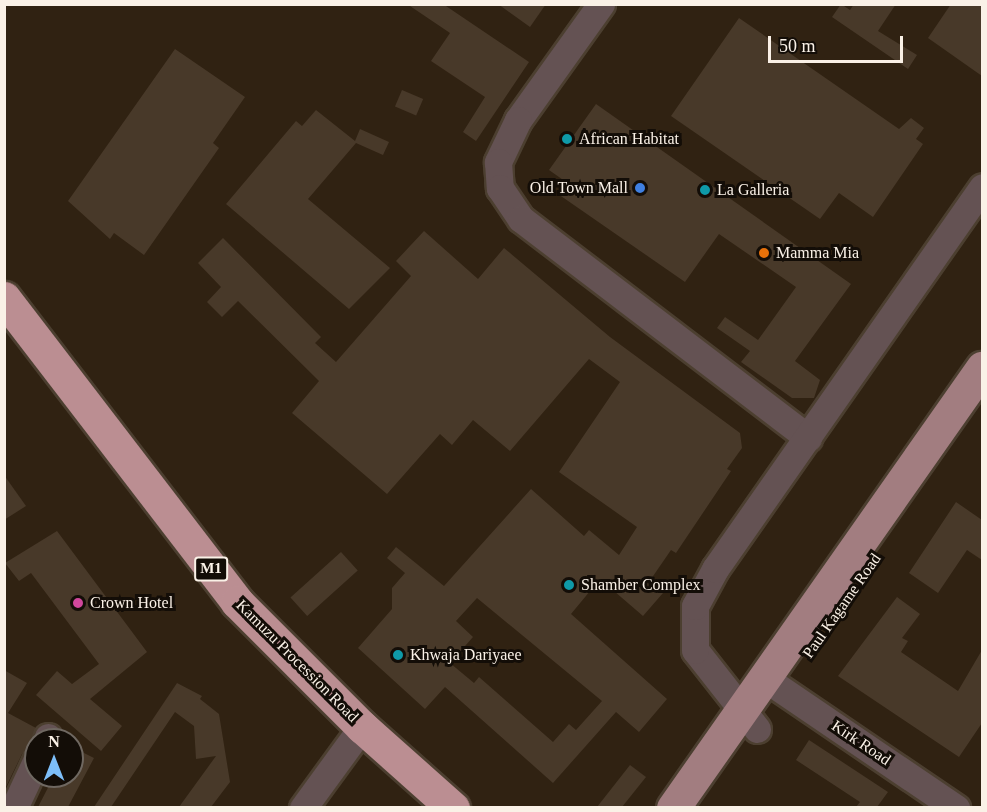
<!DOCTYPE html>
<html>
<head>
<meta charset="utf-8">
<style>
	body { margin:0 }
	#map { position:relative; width:987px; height:812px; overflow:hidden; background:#302212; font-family:"Times New Roman",serif }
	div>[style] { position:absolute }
	.building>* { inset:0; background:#483929; transform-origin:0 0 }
	.roads { filter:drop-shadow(2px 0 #4c3f30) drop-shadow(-2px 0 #4c3f30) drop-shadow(0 2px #4c3f30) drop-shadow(0 -2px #4c3f30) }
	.minor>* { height:27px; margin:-13.5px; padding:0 13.5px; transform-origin:13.5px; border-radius:13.5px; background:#645253 }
	.major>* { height:33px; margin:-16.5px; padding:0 16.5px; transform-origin:16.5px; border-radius:16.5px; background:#a27d80 }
	.highway>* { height:33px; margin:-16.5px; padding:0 16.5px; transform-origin:16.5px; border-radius:16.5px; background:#bb8e92 }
	.dots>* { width:16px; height:16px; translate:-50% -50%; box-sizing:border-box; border:3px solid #130d07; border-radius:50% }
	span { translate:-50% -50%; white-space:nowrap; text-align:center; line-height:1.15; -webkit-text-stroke:6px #130d07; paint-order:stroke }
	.shield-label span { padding:2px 4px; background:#130d07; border:2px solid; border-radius:4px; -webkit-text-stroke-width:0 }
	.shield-label { font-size:15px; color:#faf1e7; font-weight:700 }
	.poi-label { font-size:16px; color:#faf1e7 }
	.left { translate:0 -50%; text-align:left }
	.right { translate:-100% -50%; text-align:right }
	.street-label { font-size:16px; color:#faf1e7 }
	.frame { position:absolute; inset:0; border:6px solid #faf1e7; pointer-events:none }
	.north { position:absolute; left:24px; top:728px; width:60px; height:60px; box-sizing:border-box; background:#130d07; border:2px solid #6f6861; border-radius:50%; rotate:0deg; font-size:16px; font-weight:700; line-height:24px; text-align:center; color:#faf1e7 }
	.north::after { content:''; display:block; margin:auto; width:21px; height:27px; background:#7dbef9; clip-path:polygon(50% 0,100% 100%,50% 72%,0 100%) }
	.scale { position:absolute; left:768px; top:36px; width:135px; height:27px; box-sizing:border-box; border:3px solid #faf1e7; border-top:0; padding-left:8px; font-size:18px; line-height:21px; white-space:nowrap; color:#faf1e7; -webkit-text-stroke:4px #130d07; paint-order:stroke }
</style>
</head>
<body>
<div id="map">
	<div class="building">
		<i style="clip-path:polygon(407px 4px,443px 4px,529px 62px,476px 141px,463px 132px,485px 97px,431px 61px,450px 33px)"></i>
		<i style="clip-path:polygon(498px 4px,546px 4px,530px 27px)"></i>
		<i style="clip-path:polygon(841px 4px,850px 10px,854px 4px,896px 4px,878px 31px,917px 55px,908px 69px,832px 17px)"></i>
		<i style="clip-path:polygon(951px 4px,982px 4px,982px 76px,928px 38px)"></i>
		<i style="clip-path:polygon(739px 18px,899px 129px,911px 118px,924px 128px,916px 139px,923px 144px,873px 217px,839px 193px,820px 219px,671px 116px)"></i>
		<i style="clip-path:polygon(175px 49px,245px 97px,213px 143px,219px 148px,144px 255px,114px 233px,110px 239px,68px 201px)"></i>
		<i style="left:402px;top:90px;width:23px;height:18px;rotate:23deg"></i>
		<i style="clip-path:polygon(596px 104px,851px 284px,795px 361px,820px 380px,814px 398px,792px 398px,741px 362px,750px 351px,717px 328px,725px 317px,758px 340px,796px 287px,719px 234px,685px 282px,558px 194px,566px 182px,549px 170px)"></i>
		<i style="clip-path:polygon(316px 110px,355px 141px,360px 129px,389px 142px,383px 155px,356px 143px,308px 199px,390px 268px,349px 309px,226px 204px,296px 121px,302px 126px)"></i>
		<i style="clip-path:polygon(evenodd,424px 231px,478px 279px,504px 248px,610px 337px,740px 433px,742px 448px,727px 469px,731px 471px,676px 553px,671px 550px,649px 582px,663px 593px,643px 616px,600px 579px,571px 614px,667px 699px,639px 732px,616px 712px,553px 783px,445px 687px,425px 709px,358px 648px,392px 609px,392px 588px,405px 573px,387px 558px,396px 547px,444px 586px,531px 489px,584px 536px,589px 530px,619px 555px,637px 527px,559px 472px,620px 382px,589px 359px,510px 451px,473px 420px,452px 445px,440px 434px,387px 494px,292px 413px,319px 381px,238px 301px,222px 317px,207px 302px,221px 287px,198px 263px,223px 238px,321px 337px,315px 343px,336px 362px,411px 276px,396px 261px,424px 231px,477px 598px,602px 701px,576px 730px,569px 724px,553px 742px,479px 677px,474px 683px,450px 663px,473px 637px,456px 621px,477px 598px)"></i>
		<i style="clip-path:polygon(4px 475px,26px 506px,4px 520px)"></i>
		<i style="clip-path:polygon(956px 502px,982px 520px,982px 560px,967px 550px,938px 593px,909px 573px)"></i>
		<i style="clip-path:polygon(57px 531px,147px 652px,90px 699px,122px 726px,101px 751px,36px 695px,57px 671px,72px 684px,99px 664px,31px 573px,19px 581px,5px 563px)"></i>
		<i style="left:341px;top:552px;width:25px;height:68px;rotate:48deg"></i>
		<i style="clip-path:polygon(897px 597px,920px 614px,902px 638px,908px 641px,901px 652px,958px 691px,982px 650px,982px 723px,959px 757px,838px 676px)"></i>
		<i style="clip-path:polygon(4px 670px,27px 683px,8px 713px,36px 728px,33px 746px,22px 754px,4px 791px)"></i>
		<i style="clip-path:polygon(177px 683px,202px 696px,200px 699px,219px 714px,230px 782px,211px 807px,179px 807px,216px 756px,196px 759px,194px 726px,175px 712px,111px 807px,94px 807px)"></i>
		<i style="clip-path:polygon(809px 740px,888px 792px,877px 807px,856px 807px,860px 802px,796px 760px)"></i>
		<i style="clip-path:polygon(72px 747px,94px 758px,68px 807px,38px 807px,54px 776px,72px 776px)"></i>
		<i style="clip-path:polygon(630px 765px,646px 777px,622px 807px,597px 807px)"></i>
	</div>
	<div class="roads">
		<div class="minor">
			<i style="left:601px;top:4px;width:143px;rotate:125.6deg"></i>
			<i style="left:518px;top:120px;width:47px;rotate:115.5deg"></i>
			<i style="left:498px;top:162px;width:26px;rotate:86deg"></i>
			<i style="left:500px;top:188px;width:37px;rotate:56deg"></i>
			<i style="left:521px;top:219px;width:361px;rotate:37.3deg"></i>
			<i style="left:766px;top:679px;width:230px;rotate:34.2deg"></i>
			<i style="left:757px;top:729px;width:100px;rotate:-128.1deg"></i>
			<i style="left:695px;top:650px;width:44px;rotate:-90deg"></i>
			<i style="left:695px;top:606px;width:42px;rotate:-61.6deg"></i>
			<i style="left:715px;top:569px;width:466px;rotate:-55deg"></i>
			<i style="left:47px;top:740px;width:3px;rotate:-72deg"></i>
			<i style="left:14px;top:808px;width:52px;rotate:-64.9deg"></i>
			<i style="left:303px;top:808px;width:100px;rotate:-53.9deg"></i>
		</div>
		<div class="major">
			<i style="left:673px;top:808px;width:538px;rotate:-54.92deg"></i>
		</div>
		<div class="highway">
			<i style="left:4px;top:298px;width:383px;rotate:52.5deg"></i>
			<i style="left:237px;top:602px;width:177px;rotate:45deg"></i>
			<i style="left:362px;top:727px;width:122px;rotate:41.7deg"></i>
		</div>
	</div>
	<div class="dots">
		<i style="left:567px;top:139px;background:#0f9aa8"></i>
		<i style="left:640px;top:188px;background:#3f7fe0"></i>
		<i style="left:705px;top:190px;background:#0f9aa8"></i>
		<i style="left:764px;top:253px;background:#e8710a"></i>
		<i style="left:569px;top:585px;background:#0f9aa8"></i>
		<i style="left:78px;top:603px;background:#d1479c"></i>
		<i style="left:398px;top:655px;background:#0f9aa8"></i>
	</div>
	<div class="shield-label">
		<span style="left:211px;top:569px">M1</span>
	</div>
	<div class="poi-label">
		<span class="left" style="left:579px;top:139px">African Habitat</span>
		<span class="right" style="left:628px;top:188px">Old Town Mall</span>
		<span class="left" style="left:717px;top:190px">La Galleria</span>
		<span class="left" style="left:776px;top:253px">Mamma Mia</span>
		<span class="left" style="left:581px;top:585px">Shamber Complex</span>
		<span class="left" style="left:90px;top:603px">Crown Hotel</span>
		<span class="left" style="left:410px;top:655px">Khwaja Dariyaee</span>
	</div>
	<div class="street-label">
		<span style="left:842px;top:606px;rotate:-55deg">Paul Kagame Road</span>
		<span style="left:297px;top:661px;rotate:45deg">Kamuzu Procession Road</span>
		<span style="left:861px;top:743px;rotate:34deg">Kirk Road</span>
	</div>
	<div class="frame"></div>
	<div class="north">N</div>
	<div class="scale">50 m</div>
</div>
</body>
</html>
